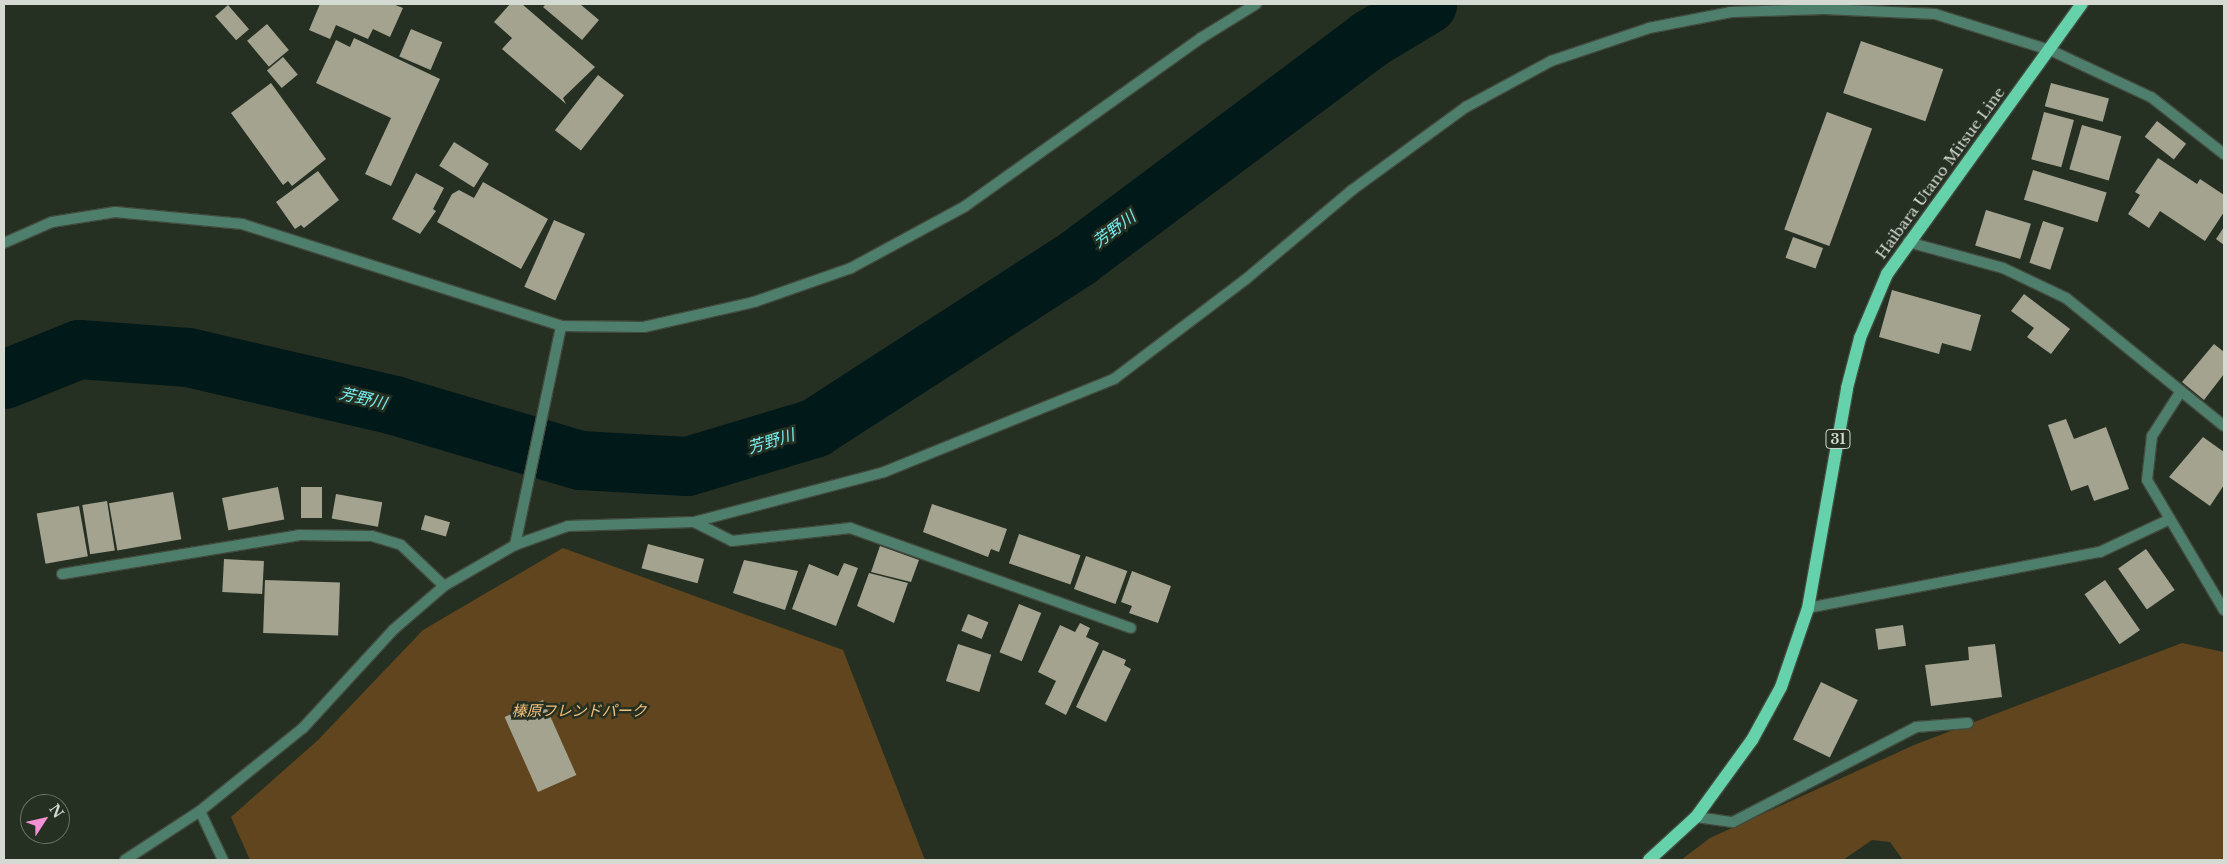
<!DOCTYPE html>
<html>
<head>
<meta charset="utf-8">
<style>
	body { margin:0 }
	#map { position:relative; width:2228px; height:864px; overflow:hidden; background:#263022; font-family:"Libre Baskerville","Noto Sans JP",serif }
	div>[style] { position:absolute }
	.green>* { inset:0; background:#60451e }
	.river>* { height:59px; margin:-29.5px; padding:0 29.5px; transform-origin:29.5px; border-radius:29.5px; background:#02191a }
	.building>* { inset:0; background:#a3a390; transform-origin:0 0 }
	.roads { filter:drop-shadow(1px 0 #424b3e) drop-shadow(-1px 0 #424b3e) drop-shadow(0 1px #424b3e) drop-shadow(0 -1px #424b3e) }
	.street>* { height:10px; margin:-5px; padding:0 5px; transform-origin:5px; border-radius:5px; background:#4e7f6d }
	.primary>* { height:12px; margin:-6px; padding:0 6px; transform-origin:6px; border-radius:6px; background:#65d2ac }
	span { translate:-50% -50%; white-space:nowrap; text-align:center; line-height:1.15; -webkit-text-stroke:5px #263022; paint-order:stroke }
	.shield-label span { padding:1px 4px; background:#263022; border:1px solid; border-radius:4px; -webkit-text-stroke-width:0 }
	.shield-label { font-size:14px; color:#d4dad2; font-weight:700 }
	.street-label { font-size:15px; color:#d4dad2 }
	.park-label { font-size:15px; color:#f3c07a; font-style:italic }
	.water-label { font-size:16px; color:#79edf2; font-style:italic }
	.frame { position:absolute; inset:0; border:5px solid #d4dad2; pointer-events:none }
	.north { position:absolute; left:20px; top:794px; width:50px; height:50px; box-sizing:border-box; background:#263022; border:1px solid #6c7468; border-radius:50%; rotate:55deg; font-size:14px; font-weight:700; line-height:20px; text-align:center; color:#d4dad2 }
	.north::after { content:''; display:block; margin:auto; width:18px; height:22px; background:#f391d5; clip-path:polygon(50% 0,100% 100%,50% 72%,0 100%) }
</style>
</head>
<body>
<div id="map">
	<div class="green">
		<i style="clip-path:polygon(563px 548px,843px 650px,925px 860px,250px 860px,231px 817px,318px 740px,423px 630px)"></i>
		<i style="clip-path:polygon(2182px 643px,2224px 652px,2224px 860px,1903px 860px,1890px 842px,1872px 840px,1843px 860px,1681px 860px,1710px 838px,1914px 745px)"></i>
	</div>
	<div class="river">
		<i style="left:4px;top:379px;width:81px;rotate:-21.8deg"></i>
		<i style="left:79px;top:349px;width:109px;rotate:4.2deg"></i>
		<i style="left:188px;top:357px;width:212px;rotate:13.1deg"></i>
		<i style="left:394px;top:405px;width:194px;rotate:16.5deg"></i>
		<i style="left:580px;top:460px;width:107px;rotate:3.2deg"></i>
		<i style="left:687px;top:466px;width:133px;rotate:-16.7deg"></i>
		<i style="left:814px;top:428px;width:315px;rotate:-32.9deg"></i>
		<i style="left:1078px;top:257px;width:364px;rotate:-36.8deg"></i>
		<i style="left:1369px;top:39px;width:68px;rotate:-31.1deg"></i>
	</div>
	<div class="building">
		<i style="clip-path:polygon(320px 4px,393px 4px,403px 8px,390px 37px,373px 29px,368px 39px,336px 25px,330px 39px,309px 30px)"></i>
		<i style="clip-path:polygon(510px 4px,522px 4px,595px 67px,563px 98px,566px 104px,502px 49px,512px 38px,494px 22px)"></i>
		<i style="clip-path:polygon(546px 4px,580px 4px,599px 20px,582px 40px,543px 7px)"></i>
		<i style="left:228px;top:5px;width:32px;height:17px;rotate:49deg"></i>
		<i style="left:267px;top:24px;width:34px;height:26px;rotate:50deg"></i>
		<i style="left:411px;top:29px;width:34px;height:30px;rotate:23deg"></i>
		<i style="clip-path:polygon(354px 38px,440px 79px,391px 186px,365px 174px,391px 118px,316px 83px,336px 40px,350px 47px)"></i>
		<i style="left:1861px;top:41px;width:87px;height:55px;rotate:19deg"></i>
		<i style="left:283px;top:57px;width:23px;height:21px;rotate:50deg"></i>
		<i style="left:598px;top:75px;width:33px;height:70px;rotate:38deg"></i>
		<i style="clip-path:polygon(271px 83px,326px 159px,292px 186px,288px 181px,283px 185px,231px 113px)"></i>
		<i style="left:2051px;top:83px;width:60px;height:24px;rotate:15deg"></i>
		<i style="left:1827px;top:112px;width:48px;height:125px;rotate:20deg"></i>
		<i style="left:2044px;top:112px;width:31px;height:49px;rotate:15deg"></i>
		<i style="left:2157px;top:121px;width:37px;height:20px;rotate:38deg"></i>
		<i style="left:2082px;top:125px;width:41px;height:46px;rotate:16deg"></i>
		<i style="left:454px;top:142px;width:41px;height:28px;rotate:32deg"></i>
		<i style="clip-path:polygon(2158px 158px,2197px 184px,2200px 179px,2224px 195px,2224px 212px,2205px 241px,2160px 211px,2149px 228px,2128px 214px,2140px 195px,2135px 192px)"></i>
		<i style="left:2033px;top:170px;width:77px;height:31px;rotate:17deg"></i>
		<i style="clip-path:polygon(318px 171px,339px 200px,304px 228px,301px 225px,295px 229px,276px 202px)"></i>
		<i style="clip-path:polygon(416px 173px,444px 188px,433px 209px,436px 211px,420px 234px,392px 219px)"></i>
		<i style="clip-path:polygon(483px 182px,548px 219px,521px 269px,437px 222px,452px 194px,459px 190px,474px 198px)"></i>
		<i style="left:1986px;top:210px;width:47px;height:37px;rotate:17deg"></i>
		<i style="left:554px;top:220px;width:34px;height:73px;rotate:24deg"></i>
		<i style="left:2043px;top:221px;width:22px;height:44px;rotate:18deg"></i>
		<i style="clip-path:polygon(2224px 227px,2224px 245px,2216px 239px)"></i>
		<i style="left:1793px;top:237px;width:32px;height:22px;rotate:20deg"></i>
		<i style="clip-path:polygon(1892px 290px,1981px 315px,1971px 351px,1942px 343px,1939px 354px,1879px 337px)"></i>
		<i style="clip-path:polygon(2024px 294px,2070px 329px,2051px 354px,2027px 337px,2034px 328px,2011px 311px)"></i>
		<i style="clip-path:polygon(2214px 344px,2224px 352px,2224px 374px,2204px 400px,2182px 382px)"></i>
		<i style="clip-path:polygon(2066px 419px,2074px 439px,2106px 427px,2129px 489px,2094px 501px,2088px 485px,2071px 491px,2048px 425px)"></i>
		<i style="clip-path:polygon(2203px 437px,2224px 452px,2224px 485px,2210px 506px,2169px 477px)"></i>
		<i style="left:278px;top:487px;width:33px;height:57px;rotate:79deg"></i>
		<i style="left:301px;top:487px;width:21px;height:31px"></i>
		<i style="left:173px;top:492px;width:48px;height:65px;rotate:80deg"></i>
		<i style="left:336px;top:494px;width:47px;height:25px;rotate:10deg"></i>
		<i style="left:107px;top:501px;width:50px;height:25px;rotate:81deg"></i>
		<i style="clip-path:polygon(932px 504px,1007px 529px,999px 552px,991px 549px,988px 557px,923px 532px)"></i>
		<i style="left:79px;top:506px;width:51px;height:43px;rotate:80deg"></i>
		<i style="left:425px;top:515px;width:26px;height:15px;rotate:16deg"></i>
		<i style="left:1019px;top:534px;width:65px;height:31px;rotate:19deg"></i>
		<i style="left:648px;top:544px;width:58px;height:25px;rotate:15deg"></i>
		<i style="clip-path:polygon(880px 546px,919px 560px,911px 582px,871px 572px)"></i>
		<i style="left:2146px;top:549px;width:50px;height:34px;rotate:55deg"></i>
		<i style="left:1086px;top:556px;width:44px;height:35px;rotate:20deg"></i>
		<i style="left:224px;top:559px;width:40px;height:33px;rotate:3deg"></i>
		<i style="clip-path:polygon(744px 560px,798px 571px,785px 610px,733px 593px)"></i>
		<i style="clip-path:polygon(844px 563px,858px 568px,836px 626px,792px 609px,809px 564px,838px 576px)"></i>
		<i style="clip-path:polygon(1132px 571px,1171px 586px,1158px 623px,1129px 613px,1132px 606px,1121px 602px)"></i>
		<i style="clip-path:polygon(869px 573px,908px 583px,894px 623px,857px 606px)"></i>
		<i style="left:265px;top:580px;width:75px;height:53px;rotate:2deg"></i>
		<i style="left:2105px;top:580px;width:61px;height:25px;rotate:55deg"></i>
		<i style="left:1019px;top:604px;width:24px;height:52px;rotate:22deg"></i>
		<i style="left:968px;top:614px;width:22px;height:18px;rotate:22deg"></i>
		<i style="clip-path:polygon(1080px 623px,1090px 628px,1086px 637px,1099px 643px,1066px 715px,1045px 704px,1056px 681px,1038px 672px,1060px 625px,1075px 632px)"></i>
		<i style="left:1903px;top:625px;width:21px;height:28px;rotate:82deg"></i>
		<i style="left:958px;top:644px;width:35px;height:39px;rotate:18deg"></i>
		<i style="clip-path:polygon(1995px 644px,2002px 697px,1931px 706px,1925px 665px,1969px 660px,1968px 647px)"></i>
		<i style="clip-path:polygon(1103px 650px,1126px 660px,1124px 665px,1131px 669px,1106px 722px,1076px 707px)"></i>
		<i style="left:1821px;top:682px;width:41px;height:64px;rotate:26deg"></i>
		<i style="left:543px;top:700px;width:82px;height:42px;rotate:66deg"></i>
	</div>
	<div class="roads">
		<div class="street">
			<i style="left:1908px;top:242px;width:98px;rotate:15.3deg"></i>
			<i style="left:2003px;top:268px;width:70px;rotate:25.5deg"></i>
			<i style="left:2066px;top:298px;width:203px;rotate:39deg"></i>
			<i style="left:4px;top:243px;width:52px;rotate:-23.6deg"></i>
			<i style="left:52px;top:222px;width:64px;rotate:-9deg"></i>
			<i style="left:115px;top:212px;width:128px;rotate:5.4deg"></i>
			<i style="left:242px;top:224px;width:335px;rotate:17.7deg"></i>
			<i style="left:561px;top:326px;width:83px;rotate:0.7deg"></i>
			<i style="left:644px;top:327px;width:113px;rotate:-12.8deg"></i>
			<i style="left:754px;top:302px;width:103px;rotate:-19.3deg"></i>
			<i style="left:851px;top:268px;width:128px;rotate:-28.4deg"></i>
			<i style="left:964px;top:207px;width:291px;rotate:-35.5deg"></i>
			<i style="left:1201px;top:38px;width:65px;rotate:-31.7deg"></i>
			<i style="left:2181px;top:391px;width:54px;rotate:122.8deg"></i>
			<i style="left:2152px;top:436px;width:44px;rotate:96.5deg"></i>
			<i style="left:2147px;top:480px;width:151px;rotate:59.4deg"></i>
			<i style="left:694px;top:522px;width:42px;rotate:26.6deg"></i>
			<i style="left:732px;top:541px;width:119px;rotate:-6.3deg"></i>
			<i style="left:850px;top:528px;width:298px;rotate:19.6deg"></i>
			<i style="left:515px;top:545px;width:224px;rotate:-78.1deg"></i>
			<i style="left:62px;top:574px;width:240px;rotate:-9.3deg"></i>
			<i style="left:299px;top:535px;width:73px;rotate:0.8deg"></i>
			<i style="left:372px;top:536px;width:30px;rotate:17deg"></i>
			<i style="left:401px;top:545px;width:59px;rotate:43.6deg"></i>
			<i style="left:1808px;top:608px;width:297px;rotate:-10.9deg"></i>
			<i style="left:2100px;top:552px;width:75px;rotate:-25.2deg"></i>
			<i style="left:200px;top:811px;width:54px;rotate:64.9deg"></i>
			<i style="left:1696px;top:817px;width:37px;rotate:8deg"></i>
			<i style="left:1733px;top:822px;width:206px;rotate:-27.4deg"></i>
			<i style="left:1916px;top:727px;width:52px;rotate:-4.4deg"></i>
			<i style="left:125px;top:860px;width:90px;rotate:-33.2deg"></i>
			<i style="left:200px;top:811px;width:132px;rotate:-38.9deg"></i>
			<i style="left:303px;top:728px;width:133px;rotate:-47.4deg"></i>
			<i style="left:393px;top:630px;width:67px;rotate:-40.8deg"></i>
			<i style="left:444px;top:586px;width:82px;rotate:-30deg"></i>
			<i style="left:515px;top:545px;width:56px;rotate:-19.7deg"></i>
			<i style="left:568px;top:526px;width:126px;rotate:-1.8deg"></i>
			<i style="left:694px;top:522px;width:196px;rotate:-14.7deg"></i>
			<i style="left:884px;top:472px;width:248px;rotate:-22deg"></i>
			<i style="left:1114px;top:379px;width:166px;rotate:-37.1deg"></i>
			<i style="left:1246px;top:279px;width:138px;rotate:-40deg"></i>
			<i style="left:1352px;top:190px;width:141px;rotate:-36.1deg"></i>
			<i style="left:1466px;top:107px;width:97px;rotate:-28.4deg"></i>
			<i style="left:1551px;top:61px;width:103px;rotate:-18.6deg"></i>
			<i style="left:1649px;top:28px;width:84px;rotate:-11deg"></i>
			<i style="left:1731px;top:12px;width:93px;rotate:-1.8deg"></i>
			<i style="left:1824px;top:9px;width:111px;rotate:2.6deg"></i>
			<i style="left:1935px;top:14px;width:121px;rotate:17.4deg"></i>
			<i style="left:2050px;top:50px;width:111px;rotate:25deg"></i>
			<i style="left:2151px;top:97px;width:93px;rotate:38deg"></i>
		</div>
		<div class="primary">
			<i style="left:1649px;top:860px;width:64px;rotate:-42.5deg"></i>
			<i style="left:1696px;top:817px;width:95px;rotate:-54deg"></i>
			<i style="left:1752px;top:740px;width:60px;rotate:-61.3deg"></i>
			<i style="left:1781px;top:687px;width:83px;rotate:-71.1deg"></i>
			<i style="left:1808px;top:608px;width:223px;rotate:-79.9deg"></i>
			<i style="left:1847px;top:388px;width:52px;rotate:-75.4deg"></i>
			<i style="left:1860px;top:338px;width:69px;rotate:-67.1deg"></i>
			<i style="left:1887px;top:274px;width:333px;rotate:-54.2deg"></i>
		</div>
	</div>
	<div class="shield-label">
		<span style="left:1838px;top:439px">31</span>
	</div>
	<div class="street-label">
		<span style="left:1940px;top:173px;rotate:-54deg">Haibara Utano Mitsue Line</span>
	</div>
	<div class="park-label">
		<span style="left:579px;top:711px">榛原フレンドパーク</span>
	</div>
	<div class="water-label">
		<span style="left:1114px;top:229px;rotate:-37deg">芳野川</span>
		<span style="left:363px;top:398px;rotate:13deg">芳野川</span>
		<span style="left:771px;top:441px;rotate:-17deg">芳野川</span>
	</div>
	<div class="frame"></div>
	<div class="north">N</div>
</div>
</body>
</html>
